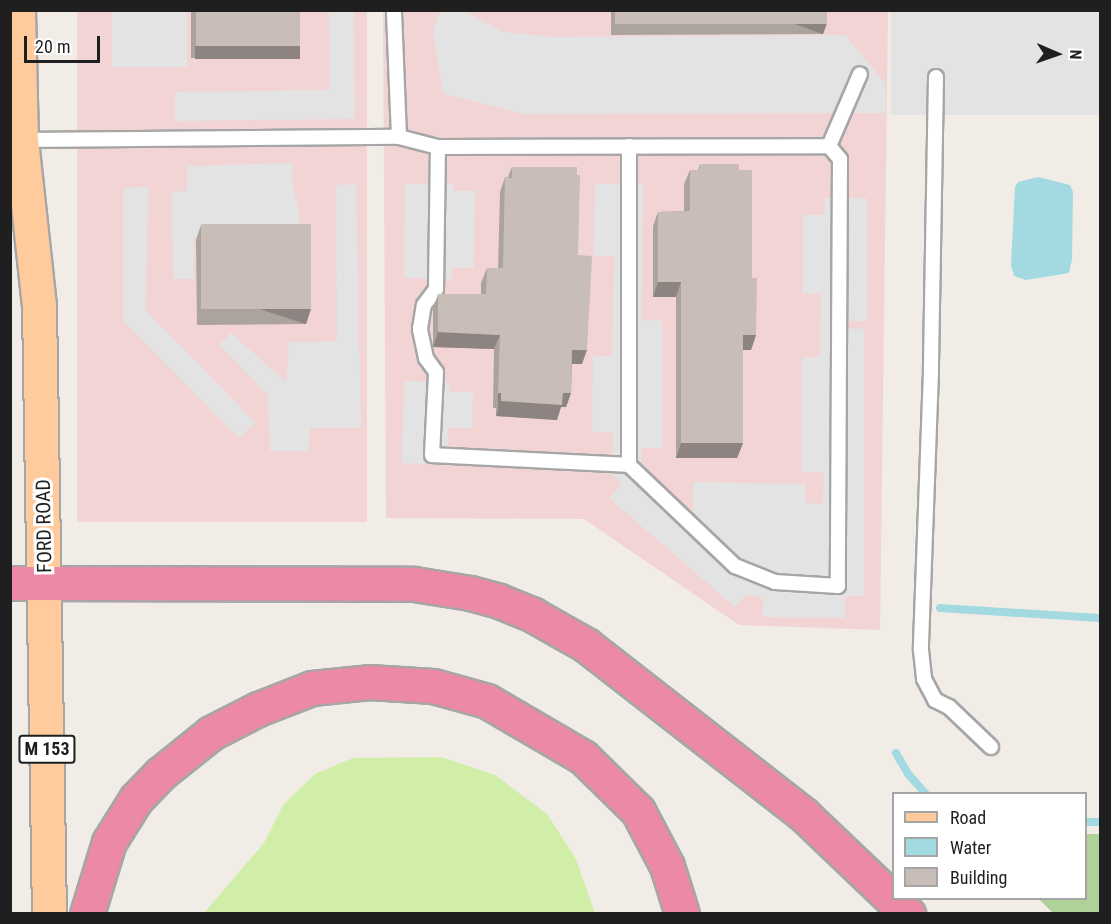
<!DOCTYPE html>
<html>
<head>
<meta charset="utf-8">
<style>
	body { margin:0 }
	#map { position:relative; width:1111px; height:924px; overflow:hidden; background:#f1ece5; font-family:"Roboto Condensed",sans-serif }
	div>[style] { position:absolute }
	.commercial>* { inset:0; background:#f2d4d5; transform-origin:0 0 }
	.grass>* { inset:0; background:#d1eea8 }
	.forest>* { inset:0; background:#aed297 }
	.parking>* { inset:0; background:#e3e3e3; transform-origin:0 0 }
	.water>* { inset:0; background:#a3d9e1 }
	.stream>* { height:8px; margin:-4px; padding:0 4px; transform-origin:4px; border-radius:4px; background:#a3d9e1 }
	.roads { filter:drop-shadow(2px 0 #a6a6a6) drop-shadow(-2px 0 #a6a6a6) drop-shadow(0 2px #a6a6a6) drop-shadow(0 -2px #a6a6a6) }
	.service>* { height:14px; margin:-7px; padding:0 7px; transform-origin:7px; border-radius:7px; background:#fff }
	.primary>* { height:33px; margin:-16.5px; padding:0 16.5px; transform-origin:16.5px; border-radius:16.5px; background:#ffcb9c }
	.motorway>* { height:33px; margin:-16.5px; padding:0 16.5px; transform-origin:16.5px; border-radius:16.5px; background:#ec89a5 }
	.wall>* { inset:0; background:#ada39e; transform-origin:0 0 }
	.shaded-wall>* { inset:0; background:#8d8481; transform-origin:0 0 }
	.building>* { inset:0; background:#c9bdb8; transform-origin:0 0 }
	span { translate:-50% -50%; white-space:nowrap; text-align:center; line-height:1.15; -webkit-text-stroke:6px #fff; paint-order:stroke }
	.shield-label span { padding:2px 4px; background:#fff; border:2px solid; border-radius:4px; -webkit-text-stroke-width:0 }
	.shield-label { font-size:18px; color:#1f1f1f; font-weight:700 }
	.street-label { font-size:20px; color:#1f1f1f }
	.frame { position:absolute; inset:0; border:12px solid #1f1f1f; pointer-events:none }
	.legend { position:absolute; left:892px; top:792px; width:195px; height:108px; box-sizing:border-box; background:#fff; border:2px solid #a5a5a5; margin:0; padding:8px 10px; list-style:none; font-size:18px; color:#1f1f1f }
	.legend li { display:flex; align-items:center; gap:12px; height:30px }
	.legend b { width:30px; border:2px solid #a5a5a5 }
	.north { position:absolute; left:1027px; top:24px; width:60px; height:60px; -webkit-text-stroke:4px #fff; paint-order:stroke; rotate:92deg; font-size:16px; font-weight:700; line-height:24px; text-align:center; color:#1f1f1f }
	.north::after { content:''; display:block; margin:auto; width:21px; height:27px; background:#1f1f1f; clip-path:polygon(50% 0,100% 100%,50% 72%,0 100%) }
	.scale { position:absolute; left:24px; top:36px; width:76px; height:27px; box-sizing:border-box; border:3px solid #1f1f1f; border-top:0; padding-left:8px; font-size:18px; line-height:21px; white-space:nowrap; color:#1f1f1f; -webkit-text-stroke:4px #fff; paint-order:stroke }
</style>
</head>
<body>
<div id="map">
	<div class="commercial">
		<i style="left:77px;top:11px;width:290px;height:511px"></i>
		<i style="clip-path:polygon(383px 11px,888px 11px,880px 630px,739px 625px,584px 519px,386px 518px)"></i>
	</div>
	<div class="grass">
		<i style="clip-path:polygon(441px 757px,495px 775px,547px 814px,576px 859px,595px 913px,204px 913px,264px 843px,283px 805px,315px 774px,353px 758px)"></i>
	</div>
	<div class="forest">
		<i style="clip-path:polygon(1086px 834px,1100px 834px,1100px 913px,1053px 913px,1039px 899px,1086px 898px)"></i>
	</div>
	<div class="parking">
		<i style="clip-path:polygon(461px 10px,504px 32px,554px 37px,845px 35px,885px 83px,886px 113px,523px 114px,443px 93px,433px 32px,440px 11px)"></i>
		<i style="left:112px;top:11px;width:75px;height:56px"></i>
		<i style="clip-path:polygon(329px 11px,354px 11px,355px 119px,175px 121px,175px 92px,330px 90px)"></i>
		<i style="left:891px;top:11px;width:209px;height:104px"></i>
		<i style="clip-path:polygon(293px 163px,292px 182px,299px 212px,300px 235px,194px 237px,194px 279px,173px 279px,172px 192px,187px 191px,187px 166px)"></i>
		<i style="clip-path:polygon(356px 184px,361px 428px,310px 428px,309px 451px,270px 451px,268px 395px,219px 345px,231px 333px,286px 382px,289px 342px,337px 341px,336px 185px)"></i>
		<i style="clip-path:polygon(405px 184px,453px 184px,453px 191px,475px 191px,474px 268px,452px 268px,452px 279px,404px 278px)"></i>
		<i style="clip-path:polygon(595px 184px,643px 184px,642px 320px,662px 321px,662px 448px,641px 448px,642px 468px,693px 512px,693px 482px,806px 484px,805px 503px,823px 504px,824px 472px,802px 472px,802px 357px,820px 357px,821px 294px,803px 294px,803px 215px,824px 215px,825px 198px,867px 198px,867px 321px,846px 321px,846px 328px,864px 329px,864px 596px,845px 596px,845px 618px,762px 617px,763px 599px,747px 594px,735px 607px,609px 498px,621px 484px,613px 475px,613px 432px,592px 432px,593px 356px,612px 356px,614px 256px,594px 256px)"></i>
		<i style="clip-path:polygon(148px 186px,146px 311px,256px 423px,239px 438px,123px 321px,123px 188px)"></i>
		<i style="clip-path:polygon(404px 381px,449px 382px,450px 392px,473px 392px,472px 428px,448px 428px,448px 465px,402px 463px)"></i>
	</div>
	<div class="water">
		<i style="clip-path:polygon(1038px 177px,1070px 185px,1073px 192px,1072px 259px,1069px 273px,1026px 280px,1014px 276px,1011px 265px,1015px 187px,1018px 182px)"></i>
	</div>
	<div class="stream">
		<i style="left:940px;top:608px;width:160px;rotate:3.6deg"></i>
		<i style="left:896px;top:753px;width:24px;rotate:60deg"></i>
		<i style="left:908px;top:774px;width:27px;rotate:48deg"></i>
		<i style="left:1086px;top:822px;width:14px"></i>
	</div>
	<div class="roads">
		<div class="service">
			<i style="left:936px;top:77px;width:294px;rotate:91deg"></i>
			<i style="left:931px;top:371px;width:279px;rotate:92.1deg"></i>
			<i style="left:921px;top:650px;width:29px;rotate:84deg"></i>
			<i style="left:924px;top:679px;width:24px;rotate:62deg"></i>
			<i style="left:935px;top:700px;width:16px;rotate:27deg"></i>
			<i style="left:949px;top:707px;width:58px;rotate:43.6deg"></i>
			<i style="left:399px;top:137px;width:40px;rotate:14.4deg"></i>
			<i style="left:438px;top:147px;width:391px;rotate:-0.1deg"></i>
			<i style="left:829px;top:146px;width:17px;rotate:50deg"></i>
			<i style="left:840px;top:159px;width:427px;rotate:90.3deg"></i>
			<i style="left:838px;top:586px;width:63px;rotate:-176.4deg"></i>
			<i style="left:775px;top:582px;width:43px;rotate:-158.2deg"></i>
			<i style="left:735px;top:566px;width:146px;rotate:-136.4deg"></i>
			<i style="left:629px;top:465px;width:197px;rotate:-177.1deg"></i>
			<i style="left:432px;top:455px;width:83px;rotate:-87.2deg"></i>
			<i style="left:436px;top:372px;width:17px;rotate:-126deg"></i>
			<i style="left:426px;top:358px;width:30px;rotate:-102deg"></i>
			<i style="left:420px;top:329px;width:24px;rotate:-81deg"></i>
			<i style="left:424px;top:305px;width:20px;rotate:-53deg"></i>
			<i style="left:436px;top:289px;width:142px;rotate:-89.2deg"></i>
			<i style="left:21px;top:140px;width:378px;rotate:-0.5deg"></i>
			<i style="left:399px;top:137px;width:127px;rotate:-92.3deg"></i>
			<i style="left:829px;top:146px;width:78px;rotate:-66.7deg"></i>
			<i style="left:629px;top:465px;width:319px;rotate:-90deg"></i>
		</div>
		<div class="primary">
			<i style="left:18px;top:10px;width:130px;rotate:88.7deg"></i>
			<i style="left:21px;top:140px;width:167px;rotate:83.8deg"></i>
			<i style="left:39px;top:306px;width:608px;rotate:89.06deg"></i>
		</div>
		<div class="motorway">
			<i style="left:10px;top:583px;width:404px;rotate:0.1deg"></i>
			<i style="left:414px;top:584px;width:57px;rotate:9.1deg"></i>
			<i style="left:470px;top:593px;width:30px;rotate:15deg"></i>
			<i style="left:499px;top:601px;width:37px;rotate:22deg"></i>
			<i style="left:533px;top:615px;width:61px;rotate:29.5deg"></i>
			<i style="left:586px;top:645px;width:276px;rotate:37.9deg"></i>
			<i style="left:804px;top:815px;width:144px;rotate:43.6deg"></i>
			<i style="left:87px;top:914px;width:75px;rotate:-73deg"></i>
			<i style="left:109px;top:842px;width:51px;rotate:-57.9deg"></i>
			<i style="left:136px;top:799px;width:35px;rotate:-46deg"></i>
			<i style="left:160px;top:774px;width:65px;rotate:-38.8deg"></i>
			<i style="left:211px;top:733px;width:53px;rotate:-27.1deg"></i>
			<i style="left:258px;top:709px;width:58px;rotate:-21.3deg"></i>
			<i style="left:312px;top:688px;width:57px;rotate:-6deg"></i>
			<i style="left:369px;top:682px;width:64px;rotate:3.6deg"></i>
			<i style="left:433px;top:686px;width:56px;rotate:15.5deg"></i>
			<i style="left:487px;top:701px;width:111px;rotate:30.3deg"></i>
			<i style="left:583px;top:757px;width:77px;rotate:44.5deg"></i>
			<i style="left:638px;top:811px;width:62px;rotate:62.2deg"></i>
			<i style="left:667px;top:866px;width:50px;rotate:72.6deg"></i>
		</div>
	</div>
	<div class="wall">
		<i style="left:191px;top:10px;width:109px;height:48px"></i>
		<i style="clip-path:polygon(611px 10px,827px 10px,827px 23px,823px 34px,611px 35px)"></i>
		<i style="clip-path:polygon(700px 164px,739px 170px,752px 278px,756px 335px,751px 350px,743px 350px,743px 443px,737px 458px,676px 458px,676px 297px,653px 297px,653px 226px,658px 212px,684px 211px,684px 184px,690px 170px,698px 170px)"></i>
		<i style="clip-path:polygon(512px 167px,578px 255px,582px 364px,572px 364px,571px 393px,566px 407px,561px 407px,557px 420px,496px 416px,496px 408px,493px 408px,494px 349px,433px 347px,433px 309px,438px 294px,481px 294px,481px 283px,487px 268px,498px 268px,500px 192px,505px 177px,508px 177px)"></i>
		<i style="clip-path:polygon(201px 225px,306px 324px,197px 325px,196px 240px)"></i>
	</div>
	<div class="shaded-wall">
		<i style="left:827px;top:23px;width:12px;height:211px;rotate:110deg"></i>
		<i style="left:195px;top:46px;width:105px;height:13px"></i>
		<i style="clip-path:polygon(658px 282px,681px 282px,676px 297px,653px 297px)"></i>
		<i style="left:311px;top:309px;width:16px;height:109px;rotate:108deg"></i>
		<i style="clip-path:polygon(438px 332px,500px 335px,494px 349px,433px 347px)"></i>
		<i style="clip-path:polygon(743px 335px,756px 335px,751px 350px,738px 350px)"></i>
		<i style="clip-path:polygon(572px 350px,587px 350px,582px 364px,567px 364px)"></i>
		<i style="left:498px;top:393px;width:3px;height:16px"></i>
		<i style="clip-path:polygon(563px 393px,571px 393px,566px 407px,561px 407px,557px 420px,496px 416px,501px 401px)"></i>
		<i style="clip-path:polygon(681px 443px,743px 443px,737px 458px,676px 458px)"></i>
	</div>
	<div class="building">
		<i style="left:196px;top:10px;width:104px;height:36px"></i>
		<i style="left:615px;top:10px;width:212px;height:14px"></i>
		<i style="clip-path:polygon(700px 164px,739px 164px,739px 170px,752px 170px,752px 278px,757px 278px,756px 335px,743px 335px,743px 443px,681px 443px,681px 282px,658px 282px,658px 212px,690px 211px,690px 170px,699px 170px)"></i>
		<i style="clip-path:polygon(512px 167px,577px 167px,577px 175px,580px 175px,578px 255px,592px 256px,587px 350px,572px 350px,571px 393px,563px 393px,562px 405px,501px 401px,501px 393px,498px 393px,500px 335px,438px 332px,438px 294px,486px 294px,487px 268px,503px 268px,505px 177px,512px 178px)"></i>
		<i style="left:311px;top:224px;width:85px;height:110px;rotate:90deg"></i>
	</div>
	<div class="shield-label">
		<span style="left:47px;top:749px">M 153</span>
	</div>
	<div class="street-label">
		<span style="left:44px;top:526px;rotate:-91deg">FORD ROAD</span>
	</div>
	<div class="frame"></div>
	<ul class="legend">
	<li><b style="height:8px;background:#ffcb9c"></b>Road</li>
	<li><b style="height:16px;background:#a3d9e1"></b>Water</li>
	<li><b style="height:16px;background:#c9bdb8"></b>Building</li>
	</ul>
	<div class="north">N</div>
	<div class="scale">20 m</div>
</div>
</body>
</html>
